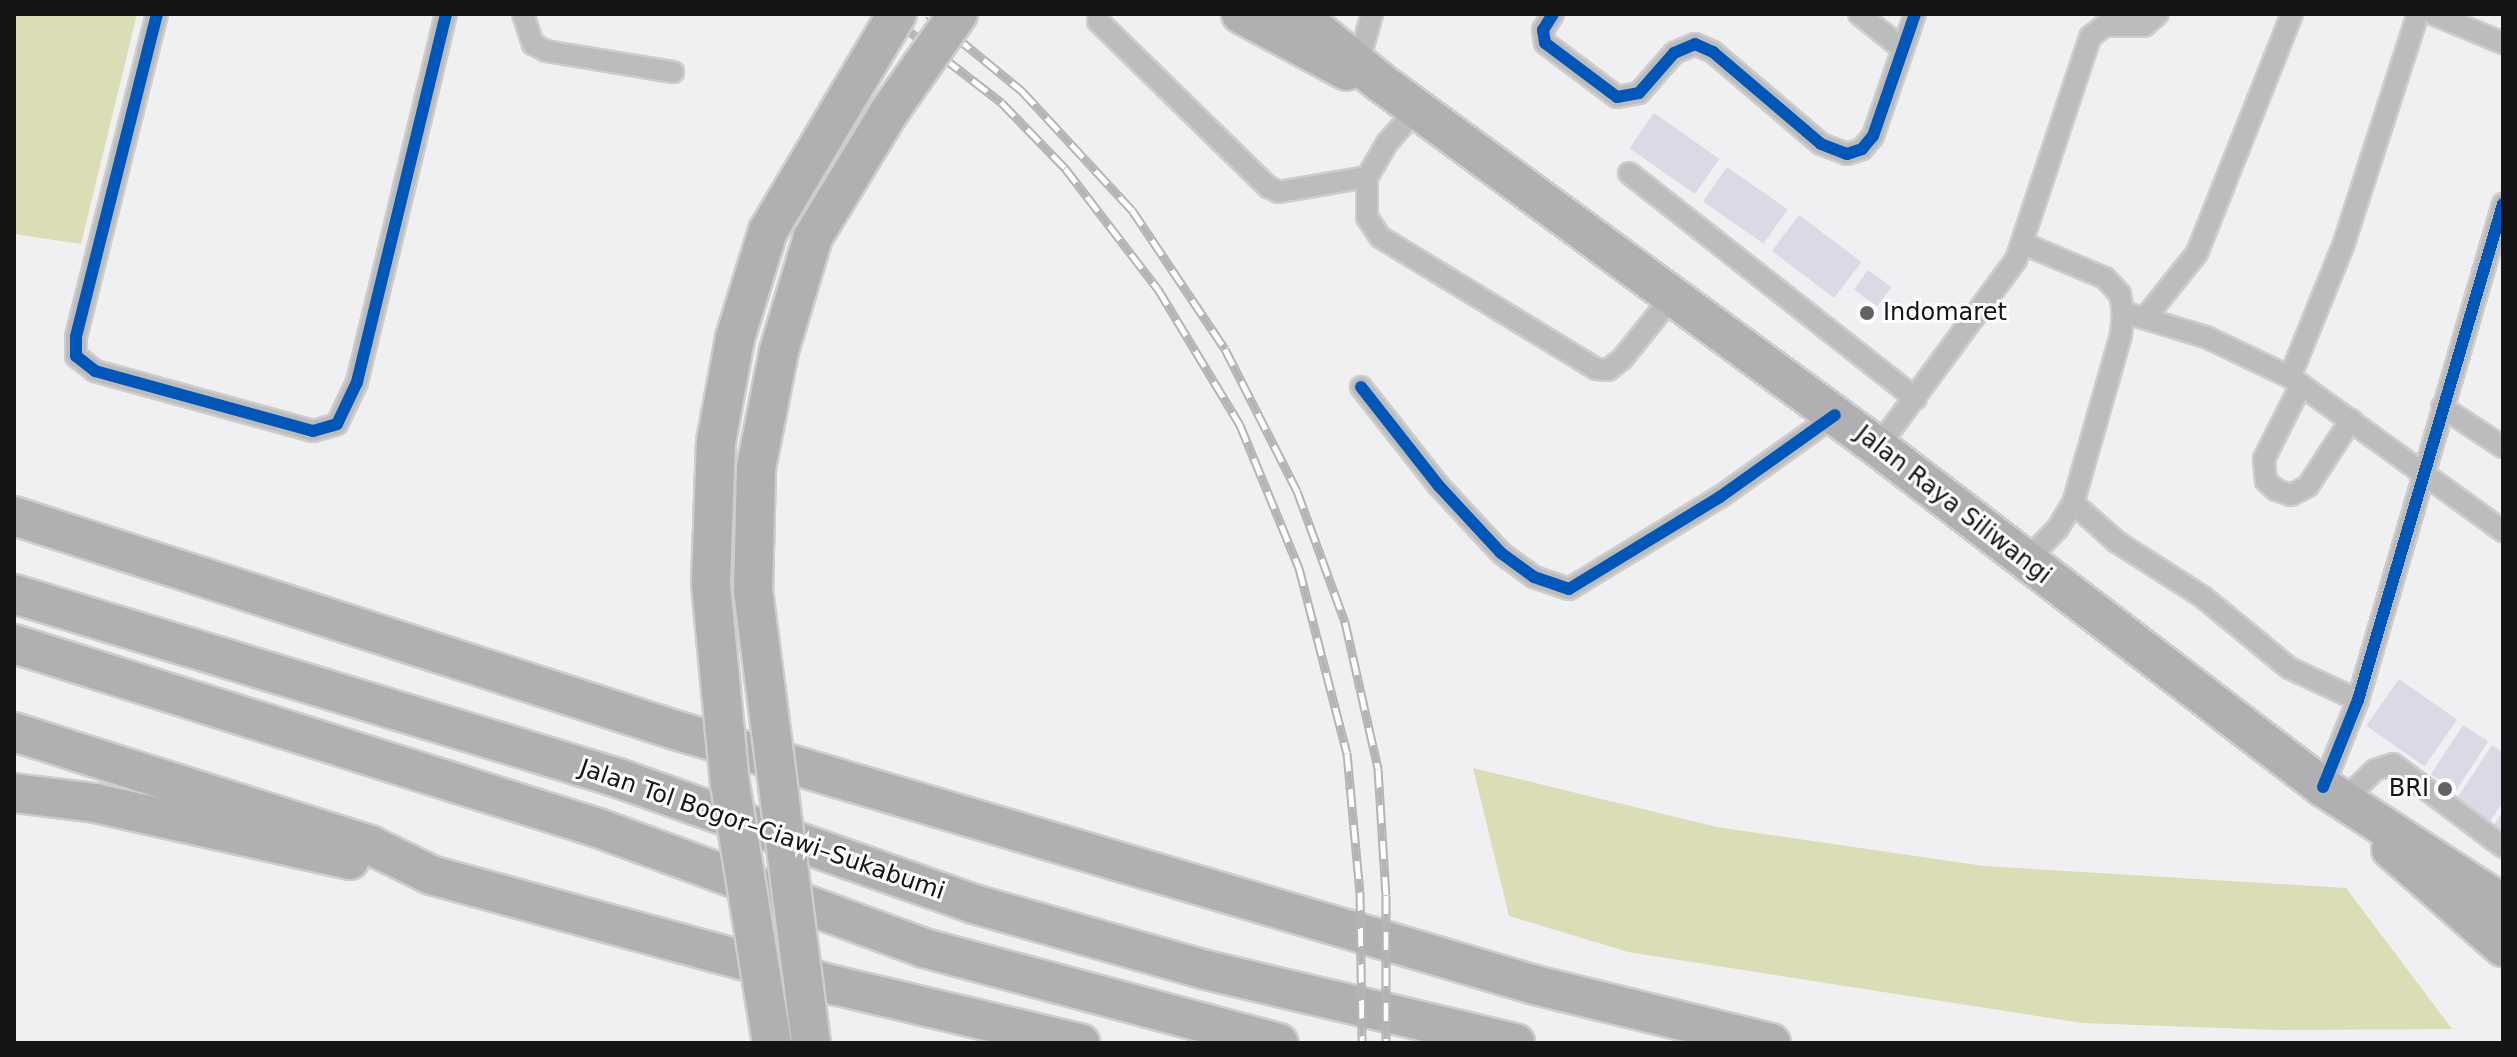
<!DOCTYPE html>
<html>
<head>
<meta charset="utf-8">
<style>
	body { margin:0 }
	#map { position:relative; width:2517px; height:1057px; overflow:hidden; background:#f0f0f2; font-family:"DejaVu Sans",sans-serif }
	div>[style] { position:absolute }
	.green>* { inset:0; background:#dbddb6 }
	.building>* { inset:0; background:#dbd9e6; transform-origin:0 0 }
	.roads { filter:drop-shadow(2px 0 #cdcdcf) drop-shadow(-2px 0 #cdcdcf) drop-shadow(0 2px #cdcdcf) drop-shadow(0 -2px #cdcdcf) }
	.street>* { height:20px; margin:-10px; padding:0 10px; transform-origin:10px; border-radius:10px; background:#bdbcbc }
	.highway>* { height:38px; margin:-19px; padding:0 19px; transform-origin:19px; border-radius:19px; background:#b1afb1 }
	.rail>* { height:9px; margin-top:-4.5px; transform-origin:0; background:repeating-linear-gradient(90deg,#fdfcff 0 18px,#b4b4b6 0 36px); box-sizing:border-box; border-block:2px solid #b4b4b6 }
	.bridges { filter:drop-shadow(2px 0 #cdcdcf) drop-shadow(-2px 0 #cdcdcf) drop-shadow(0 2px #cdcdcf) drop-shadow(0 -2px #cdcdcf) }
	.highway-bridge>* { height:38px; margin:-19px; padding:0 19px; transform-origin:19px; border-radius:19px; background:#b1afb1 }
	.cycleway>* { height:12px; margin:-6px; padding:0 6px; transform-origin:6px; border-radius:6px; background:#0057b8 }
	.dots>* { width:22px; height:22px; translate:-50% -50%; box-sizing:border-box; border:4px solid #fdfcff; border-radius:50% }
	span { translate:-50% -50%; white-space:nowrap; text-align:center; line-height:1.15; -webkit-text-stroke:6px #fdfcff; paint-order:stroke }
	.poi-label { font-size:24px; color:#151416 }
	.left { translate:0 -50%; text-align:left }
	.right { translate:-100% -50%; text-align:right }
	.street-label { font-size:24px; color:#151416 }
	.frame { position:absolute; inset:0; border:16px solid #151416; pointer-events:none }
</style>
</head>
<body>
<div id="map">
	<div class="green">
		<i style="clip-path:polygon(14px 14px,137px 14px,81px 244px,14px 234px)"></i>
		<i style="clip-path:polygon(1473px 768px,1717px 827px,1984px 866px,2346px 888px,2452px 1029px,2278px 1030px,2082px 1023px,1628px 952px,1509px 916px)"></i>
	</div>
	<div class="building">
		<i style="left:1654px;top:113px;width:80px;height:43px;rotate:35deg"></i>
		<i style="left:1727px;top:167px;width:74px;height:42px;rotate:35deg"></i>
		<i style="left:1799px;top:215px;width:78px;height:45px;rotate:37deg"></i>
		<i style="left:1868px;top:270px;width:29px;height:24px;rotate:36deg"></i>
		<i style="left:2399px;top:679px;width:71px;height:57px;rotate:35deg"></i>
		<i style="left:2463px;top:725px;width:30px;height:59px;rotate:33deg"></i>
		<i style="clip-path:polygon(2492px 745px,2503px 752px,2503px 802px,2489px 823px,2456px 800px)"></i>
		<i style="clip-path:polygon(2503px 812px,2503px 831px,2494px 824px)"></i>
	</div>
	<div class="roads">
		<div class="street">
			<i style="left:157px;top:14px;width:333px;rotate:104.1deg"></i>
			<i style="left:76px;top:337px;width:19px;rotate:90deg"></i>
			<i style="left:76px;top:356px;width:24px;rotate:38deg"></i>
			<i style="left:95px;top:371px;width:226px;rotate:15.4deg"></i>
			<i style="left:313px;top:431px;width:25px;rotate:-16deg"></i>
			<i style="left:337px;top:424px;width:47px;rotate:-64.5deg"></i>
			<i style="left:357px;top:382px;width:379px;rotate:-76.4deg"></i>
			<i style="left:523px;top:14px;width:32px;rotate:72deg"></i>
			<i style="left:533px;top:44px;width:15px;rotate:28deg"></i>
			<i style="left:546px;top:51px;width:129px;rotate:9.4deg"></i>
			<i style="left:1553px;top:14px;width:19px;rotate:122deg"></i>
			<i style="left:1543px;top:30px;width:13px;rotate:81deg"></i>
			<i style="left:1545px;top:43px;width:90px;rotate:36.9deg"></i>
			<i style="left:1617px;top:97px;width:22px;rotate:-10deg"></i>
			<i style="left:1639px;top:93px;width:53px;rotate:-48.8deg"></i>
			<i style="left:1674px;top:53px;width:23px;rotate:-23deg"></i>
			<i style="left:1695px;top:44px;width:20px;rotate:24deg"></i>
			<i style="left:1713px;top:52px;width:142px;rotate:40.4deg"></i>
			<i style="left:1821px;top:144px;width:28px;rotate:21deg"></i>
			<i style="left:1847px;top:154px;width:16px;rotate:-18deg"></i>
			<i style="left:1862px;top:149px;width:17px;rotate:-50deg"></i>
			<i style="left:1873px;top:136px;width:129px;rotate:-71deg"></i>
			<i style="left:1859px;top:14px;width:56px;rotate:38.5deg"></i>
			<i style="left:2433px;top:14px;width:76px;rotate:22.5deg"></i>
			<i style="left:1098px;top:21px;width:238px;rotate:44.3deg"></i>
			<i style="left:1268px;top:187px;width:12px;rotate:24deg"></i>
			<i style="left:1279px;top:192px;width:89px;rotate:-9.7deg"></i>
			<i style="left:1357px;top:68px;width:56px;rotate:-74.5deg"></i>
			<i style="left:1417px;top:109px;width:45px;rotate:131.4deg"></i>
			<i style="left:1387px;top:143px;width:39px;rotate:120deg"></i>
			<i style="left:1367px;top:177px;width:40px;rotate:90deg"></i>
			<i style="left:1367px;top:217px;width:24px;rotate:57deg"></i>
			<i style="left:1380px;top:237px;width:253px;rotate:31.4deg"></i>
			<i style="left:1596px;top:369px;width:12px;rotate:5deg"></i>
			<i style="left:1608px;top:370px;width:18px;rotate:-38deg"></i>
			<i style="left:1622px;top:359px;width:81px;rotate:-51deg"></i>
			<i style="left:1629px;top:173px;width:365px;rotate:38.2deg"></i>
			<i style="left:2024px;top:244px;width:88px;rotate:22.8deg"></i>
			<i style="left:2105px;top:278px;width:22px;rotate:47deg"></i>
			<i style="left:2120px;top:294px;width:18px;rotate:81deg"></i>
			<i style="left:2123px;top:312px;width:23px;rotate:95deg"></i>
			<i style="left:2121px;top:335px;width:175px;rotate:105.9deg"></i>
			<i style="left:2073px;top:503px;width:29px;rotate:121deg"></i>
			<i style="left:2058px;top:528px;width:46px;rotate:134.1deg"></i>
			<i style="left:2123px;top:312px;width:87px;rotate:16.8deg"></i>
			<i style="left:2206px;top:337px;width:93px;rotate:25.5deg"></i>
			<i style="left:2290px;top:377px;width:263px;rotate:35.9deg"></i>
			<i style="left:2145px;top:318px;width:83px;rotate:-51.3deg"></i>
			<i style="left:2197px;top:253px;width:257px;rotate:-68.3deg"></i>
			<i style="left:2290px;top:377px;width:141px;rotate:-68deg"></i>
			<i style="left:2343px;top:246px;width:244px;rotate:-72.1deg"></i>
			<i style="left:2301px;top:385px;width:83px;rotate:116.6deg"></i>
			<i style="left:2264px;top:459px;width:22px;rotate:85deg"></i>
			<i style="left:2266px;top:481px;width:13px;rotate:42deg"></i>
			<i style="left:2276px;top:490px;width:16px;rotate:18deg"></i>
			<i style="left:2291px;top:495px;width:19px;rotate:-28deg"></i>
			<i style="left:2308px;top:486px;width:79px;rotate:-56.9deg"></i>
			<i style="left:1361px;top:387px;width:126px;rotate:51.8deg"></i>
			<i style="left:1439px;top:486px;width:91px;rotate:47.2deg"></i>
			<i style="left:1501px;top:553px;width:41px;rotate:36deg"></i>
			<i style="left:1534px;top:577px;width:37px;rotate:19deg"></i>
			<i style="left:1569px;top:589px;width:177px;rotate:-31.4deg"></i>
			<i style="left:1720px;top:497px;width:141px;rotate:-35.5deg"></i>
			<i style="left:2442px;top:407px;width:73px;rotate:33.3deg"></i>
			<i style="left:1878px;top:447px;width:232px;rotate:-53.6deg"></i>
			<i style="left:2016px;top:260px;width:235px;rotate:-71.6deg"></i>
			<i style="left:2090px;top:37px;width:18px;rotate:-38deg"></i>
			<i style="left:2104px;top:26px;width:40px"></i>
			<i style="left:2144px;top:26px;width:18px;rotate:-41deg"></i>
			<i style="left:2073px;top:503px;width:59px;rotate:41.6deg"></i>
			<i style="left:2117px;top:542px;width:102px;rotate:32.6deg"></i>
			<i style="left:2203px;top:597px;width:112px;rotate:39.5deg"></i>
			<i style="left:2289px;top:668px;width:76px;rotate:24.9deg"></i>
			<i style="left:2323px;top:787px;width:94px;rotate:-68.1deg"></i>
			<i style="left:2358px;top:700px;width:517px;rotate:-73.7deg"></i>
			<i style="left:2343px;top:801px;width:45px;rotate:-44.1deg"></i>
			<i style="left:2375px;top:770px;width:19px;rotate:-18deg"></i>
			<i style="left:2393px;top:764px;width:138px;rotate:37deg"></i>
		</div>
		<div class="highway">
			<i style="left:1241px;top:14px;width:120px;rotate:28.3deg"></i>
			<i style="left:1297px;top:14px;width:107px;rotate:39.3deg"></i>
			<i style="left:1380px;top:82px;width:617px;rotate:36.24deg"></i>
			<i style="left:1878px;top:447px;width:560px;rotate:37.38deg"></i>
			<i style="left:2323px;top:787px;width:215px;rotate:33deg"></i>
			<i style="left:14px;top:516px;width:695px;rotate:17.94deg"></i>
			<i style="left:675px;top:730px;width:897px;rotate:16.52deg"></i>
			<i style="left:1535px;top:985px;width:243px;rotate:13.8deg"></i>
			<i style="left:14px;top:594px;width:631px;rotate:16.94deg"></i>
			<i style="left:618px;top:778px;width:378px;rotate:19.5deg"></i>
			<i style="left:974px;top:904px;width:241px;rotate:15.9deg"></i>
			<i style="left:1206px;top:970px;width:318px;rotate:13.3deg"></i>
			<i style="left:14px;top:644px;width:612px;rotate:17.49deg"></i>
			<i style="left:598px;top:828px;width:347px;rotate:20.2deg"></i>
			<i style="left:924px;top:948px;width:367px;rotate:15deg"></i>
			<i style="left:14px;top:732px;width:374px;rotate:17.6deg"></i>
			<i style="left:370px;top:845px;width:68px;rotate:26.2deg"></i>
			<i style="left:431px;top:875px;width:422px;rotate:15.3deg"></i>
			<i style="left:838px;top:986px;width:249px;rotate:13.3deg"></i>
			<i style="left:14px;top:793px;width:82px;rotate:7deg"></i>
			<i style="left:95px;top:803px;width:261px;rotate:12.6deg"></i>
			<i style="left:2391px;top:849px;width:149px;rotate:41.2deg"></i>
		</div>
	</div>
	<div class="rail">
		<i style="left:887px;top:14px;width:145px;rotate:37.7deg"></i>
		<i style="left:1002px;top:103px;width:91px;rotate:45.9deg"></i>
		<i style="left:1065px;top:168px;width:153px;rotate:52.5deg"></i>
		<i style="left:1158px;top:289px;width:159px;rotate:58.9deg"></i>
		<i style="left:1240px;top:425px;width:155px;rotate:67.6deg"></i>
		<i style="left:1299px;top:568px;width:191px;rotate:75.5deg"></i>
		<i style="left:1347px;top:753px;width:140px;rotate:84.7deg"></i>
		<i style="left:1360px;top:892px;width:151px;rotate:89.2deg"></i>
		<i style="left:928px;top:14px;width:122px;rotate:39.3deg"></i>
		<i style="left:1022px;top:91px;width:162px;rotate:47.3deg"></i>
		<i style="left:1132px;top:210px;width:167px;rotate:56.2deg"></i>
		<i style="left:1225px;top:349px;width:159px;rotate:63.1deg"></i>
		<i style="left:1297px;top:491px;width:140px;rotate:69.9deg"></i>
		<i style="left:1345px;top:622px;width:151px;rotate:77.3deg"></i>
		<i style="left:1378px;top:769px;width:126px;rotate:86.4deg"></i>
		<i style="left:1386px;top:895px;width:148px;rotate:90deg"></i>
	</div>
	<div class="bridges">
		<div class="highway-bridge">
			<i style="left:772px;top:1043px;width:261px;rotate:-99.2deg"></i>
			<i style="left:730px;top:785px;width:203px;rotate:-95.4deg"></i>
			<i style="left:711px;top:583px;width:141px;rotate:-88deg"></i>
			<i style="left:716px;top:442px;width:106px;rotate:-79.6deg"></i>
			<i style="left:735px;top:338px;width:112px;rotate:-72.9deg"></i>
			<i style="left:768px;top:231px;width:252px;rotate:-59.3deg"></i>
			<i style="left:811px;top:1043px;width:454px;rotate:-97.3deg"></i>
			<i style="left:753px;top:593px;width:125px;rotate:-88.6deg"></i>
			<i style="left:756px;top:468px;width:119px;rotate:-78.9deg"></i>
			<i style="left:779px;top:351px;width:119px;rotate:-73.4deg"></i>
			<i style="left:813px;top:237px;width:146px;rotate:-58.7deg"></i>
			<i style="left:889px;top:112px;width:120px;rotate:-54.9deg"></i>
		</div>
	</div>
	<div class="cycleway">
		<i style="left:157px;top:14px;width:333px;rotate:104.1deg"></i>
		<i style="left:76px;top:337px;width:19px;rotate:90deg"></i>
		<i style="left:76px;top:356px;width:24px;rotate:38deg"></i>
		<i style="left:95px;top:371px;width:226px;rotate:15.4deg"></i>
		<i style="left:313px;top:431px;width:25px;rotate:-16deg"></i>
		<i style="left:337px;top:424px;width:47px;rotate:-64.5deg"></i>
		<i style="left:357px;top:382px;width:379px;rotate:-76.4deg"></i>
		<i style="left:1553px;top:14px;width:19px;rotate:122deg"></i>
		<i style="left:1543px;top:30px;width:13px;rotate:81deg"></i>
		<i style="left:1545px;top:43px;width:90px;rotate:36.9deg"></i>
		<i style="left:1617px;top:97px;width:22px;rotate:-10deg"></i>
		<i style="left:1639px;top:93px;width:53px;rotate:-48.8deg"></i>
		<i style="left:1674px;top:53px;width:23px;rotate:-23deg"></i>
		<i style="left:1695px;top:44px;width:20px;rotate:24deg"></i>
		<i style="left:1713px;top:52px;width:142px;rotate:40.4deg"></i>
		<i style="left:1821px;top:144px;width:28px;rotate:21deg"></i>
		<i style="left:1847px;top:154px;width:16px;rotate:-18deg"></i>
		<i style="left:1862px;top:149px;width:17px;rotate:-50deg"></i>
		<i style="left:1873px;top:136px;width:129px;rotate:-71deg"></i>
		<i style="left:1361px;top:387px;width:126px;rotate:51.8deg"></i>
		<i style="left:1439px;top:486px;width:91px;rotate:47.2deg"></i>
		<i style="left:1501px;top:553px;width:41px;rotate:36deg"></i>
		<i style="left:1534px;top:577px;width:37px;rotate:19deg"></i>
		<i style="left:1569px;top:589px;width:177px;rotate:-31.4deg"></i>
		<i style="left:1720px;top:497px;width:141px;rotate:-35.5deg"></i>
		<i style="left:2323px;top:787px;width:94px;rotate:-68.1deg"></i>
		<i style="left:2358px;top:700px;width:517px;rotate:-73.7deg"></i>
	</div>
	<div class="dots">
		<i style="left:1867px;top:313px;background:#626163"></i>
		<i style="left:2445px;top:789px;background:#626163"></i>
	</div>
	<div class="poi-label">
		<span class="left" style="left:1883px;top:313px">Indomaret</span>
		<span class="right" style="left:2429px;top:789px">BRI</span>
	</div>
	<div class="street-label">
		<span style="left:1953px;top:505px;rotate:38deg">Jalan Raya Siliwangi</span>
		<span style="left:762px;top:830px;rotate:19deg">Jalan Tol Bogor–Ciawi–Sukabumi</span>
	</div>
	<div class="frame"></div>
</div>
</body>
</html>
